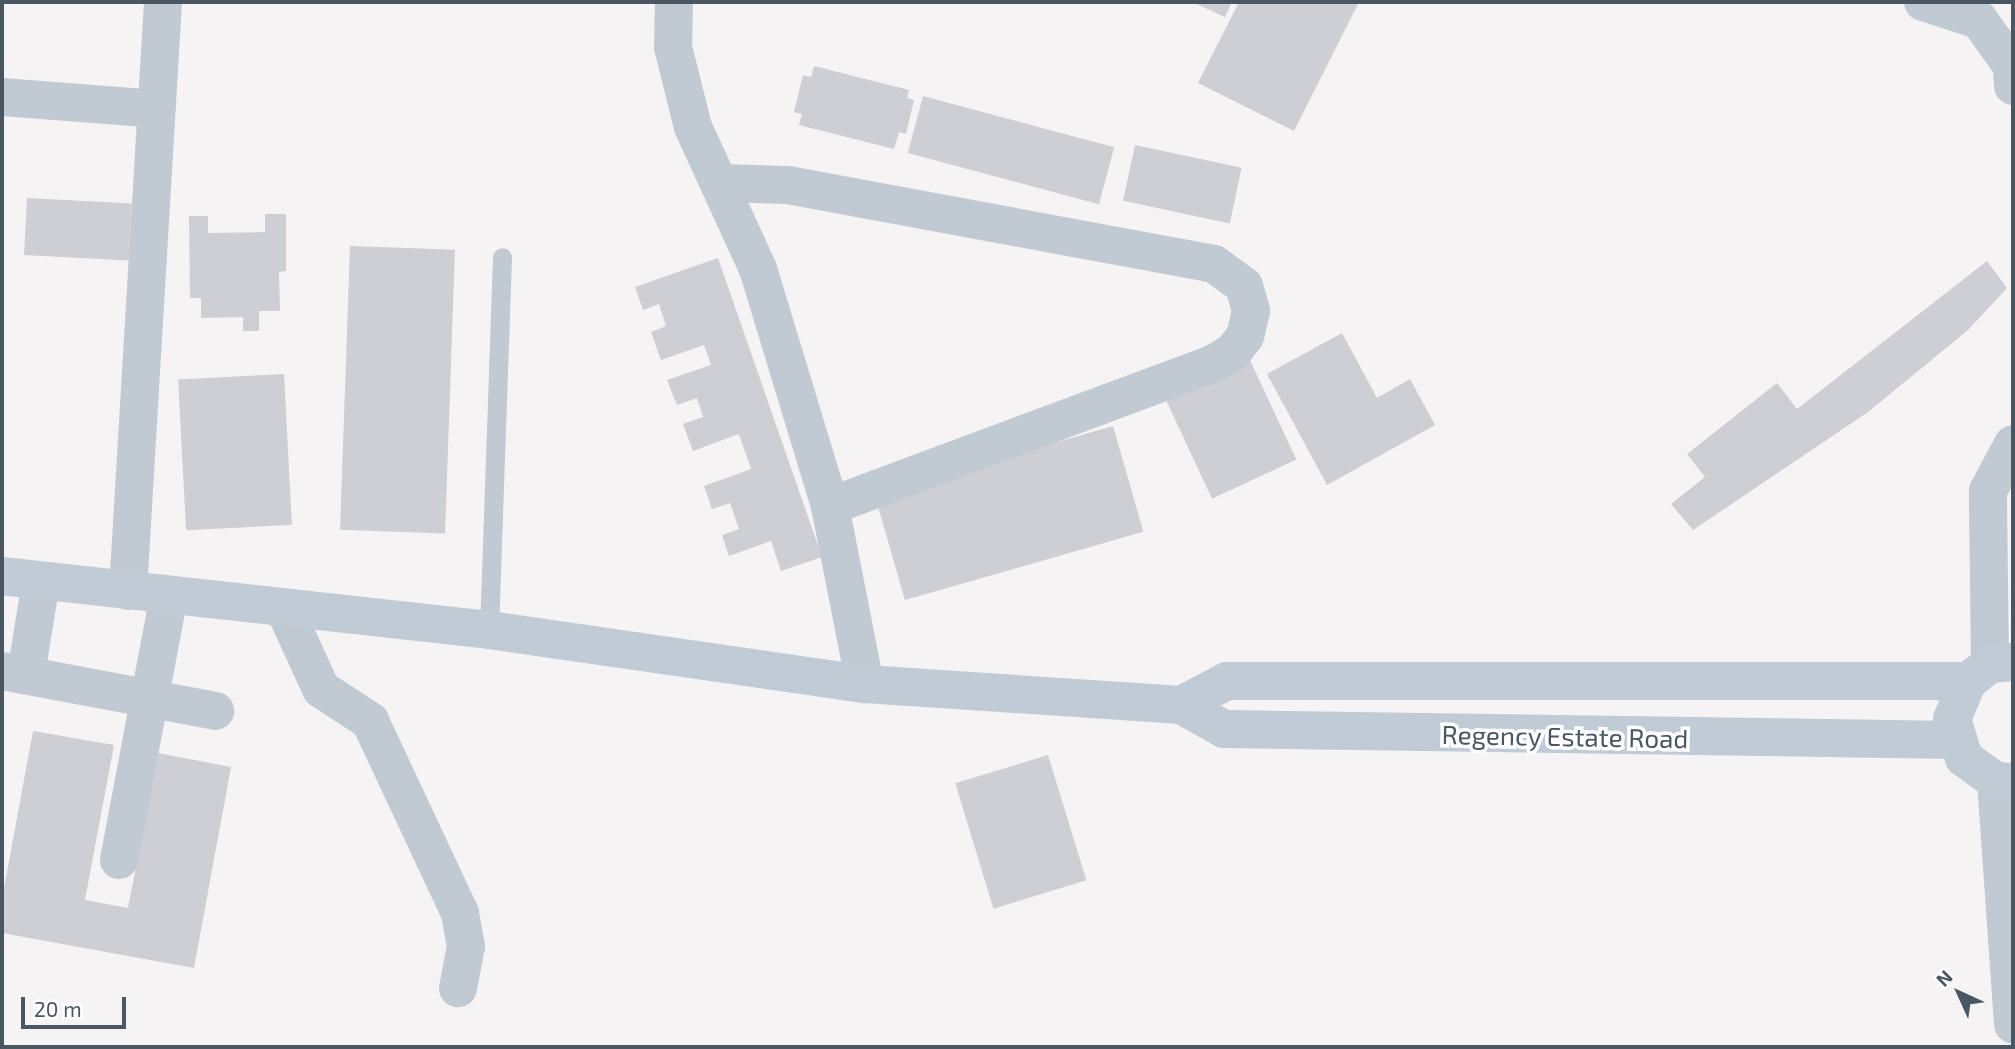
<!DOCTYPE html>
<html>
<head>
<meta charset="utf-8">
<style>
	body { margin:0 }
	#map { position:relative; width:2015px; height:1049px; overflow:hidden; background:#f5f3f3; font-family:"Exo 2",sans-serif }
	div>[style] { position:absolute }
	.building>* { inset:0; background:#cdcfd5; transform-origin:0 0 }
	.lane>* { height:19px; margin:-9.5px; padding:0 9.5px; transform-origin:9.5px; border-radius:9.5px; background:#c1cad2 }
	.street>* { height:38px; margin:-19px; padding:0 19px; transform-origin:19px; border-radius:19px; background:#c1cad2 }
	.secondary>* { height:38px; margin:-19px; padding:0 19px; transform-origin:19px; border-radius:19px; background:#c1cbd6 }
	span { translate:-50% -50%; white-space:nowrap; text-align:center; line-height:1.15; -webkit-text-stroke:7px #fff; paint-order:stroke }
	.street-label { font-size:26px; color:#4a5661 }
	.frame { position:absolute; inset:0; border:4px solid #4a5661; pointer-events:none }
	.north { position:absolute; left:1924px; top:958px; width:70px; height:70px; -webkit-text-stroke:5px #fff; paint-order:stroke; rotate:315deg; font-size:19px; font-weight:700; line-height:28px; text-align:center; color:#4a5661 }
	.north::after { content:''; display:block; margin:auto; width:24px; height:32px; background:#4a5661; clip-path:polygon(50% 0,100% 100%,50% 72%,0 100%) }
	.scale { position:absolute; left:21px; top:997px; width:105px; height:32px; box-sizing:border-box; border:4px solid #4a5661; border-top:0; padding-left:9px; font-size:21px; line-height:24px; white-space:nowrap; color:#4a5661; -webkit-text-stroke:5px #fff; paint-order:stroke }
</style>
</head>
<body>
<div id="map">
	<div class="building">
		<i style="clip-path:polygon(1192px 2px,1232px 2px,1225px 17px)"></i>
		<i style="clip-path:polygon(1239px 2px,1359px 2px,1294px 131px,1198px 83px)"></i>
		<i style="clip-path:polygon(814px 66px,909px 90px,907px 98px,914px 100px,906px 134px,899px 132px,894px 149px,799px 125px,802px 114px,794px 112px,803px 75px,811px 77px)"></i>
		<i style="left:923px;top:96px;width:198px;height:59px;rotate:15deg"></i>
		<i style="left:1135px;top:145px;width:109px;height:57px;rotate:12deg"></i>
		<i style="left:27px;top:198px;width:105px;height:57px;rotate:3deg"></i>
		<i style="clip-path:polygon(265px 214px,286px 214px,286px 271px,279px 272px,280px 311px,259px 311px,259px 331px,243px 331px,243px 317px,201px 318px,201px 298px,190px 298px,189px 216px,208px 216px,208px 233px,265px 232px)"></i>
		<i style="left:350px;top:246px;width:105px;height:284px;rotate:2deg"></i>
		<i style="clip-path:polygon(718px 258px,822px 557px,781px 571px,771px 541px,729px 556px,722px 535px,739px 529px,730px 503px,712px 509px,704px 486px,751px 469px,739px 434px,693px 451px,683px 424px,703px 417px,697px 398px,677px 405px,667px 380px,711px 365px,704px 345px,661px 360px,651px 332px,666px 326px,659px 304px,643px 310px,635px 287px)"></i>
		<i style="clip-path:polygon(1987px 261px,2007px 288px,1968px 330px,1868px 412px,1693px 530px,1671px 504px,1705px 477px,1687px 454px,1777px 383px,1797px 409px)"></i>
		<i style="clip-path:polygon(1342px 333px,1377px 398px,1410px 379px,1435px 425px,1327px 485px,1267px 374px)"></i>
		<i style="left:1249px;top:358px;width:112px;height:93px;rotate:65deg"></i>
		<i style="left:284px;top:374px;width:151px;height:106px;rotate:87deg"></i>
		<i style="left:1113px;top:426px;width:110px;height:248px;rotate:74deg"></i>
		<i style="clip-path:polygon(33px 731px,114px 745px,85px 900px,128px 908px,158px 753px,231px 767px,194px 968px,2px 933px,2px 899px)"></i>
		<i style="left:1048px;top:755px;width:131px;height:97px;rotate:73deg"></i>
	</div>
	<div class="lane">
		<i style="left:489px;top:630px;width:373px;rotate:-88deg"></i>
	</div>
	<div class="street">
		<i style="left:674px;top:2px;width:45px;rotate:91.3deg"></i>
		<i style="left:673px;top:47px;width:82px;rotate:76deg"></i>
		<i style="left:693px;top:127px;width:156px;rotate:65.4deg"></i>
		<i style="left:758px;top:269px;width:248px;rotate:73.1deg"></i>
		<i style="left:830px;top:506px;width:181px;rotate:78.9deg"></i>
		<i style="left:1923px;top:2px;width:59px;rotate:17.8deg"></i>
		<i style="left:1979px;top:20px;width:57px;rotate:54.3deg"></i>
		<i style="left:2012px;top:66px;width:20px;rotate:87deg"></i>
		<i style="left:2px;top:97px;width:155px;rotate:4.4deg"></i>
		<i style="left:719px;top:183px;width:69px;rotate:1.7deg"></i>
		<i style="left:788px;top:185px;width:433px;rotate:10.5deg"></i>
		<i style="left:1214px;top:264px;width:37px;rotate:36deg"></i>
		<i style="left:1244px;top:286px;width:26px;rotate:74deg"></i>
		<i style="left:1251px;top:311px;width:26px;rotate:103deg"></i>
		<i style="left:1245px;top:336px;width:20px;rotate:127deg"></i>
		<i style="left:1233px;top:352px;width:21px;rotate:149deg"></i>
		<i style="left:1215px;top:363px;width:411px;rotate:159.6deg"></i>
		<i style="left:128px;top:591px;width:590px;rotate:-86.6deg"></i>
		<i style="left:284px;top:608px;width:89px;rotate:65.4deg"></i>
		<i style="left:321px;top:689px;width:59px;rotate:33.1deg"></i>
		<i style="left:370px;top:721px;width:212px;rotate:64.9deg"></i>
		<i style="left:460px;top:913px;width:34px;rotate:80deg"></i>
		<i style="left:466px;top:946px;width:43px;rotate:100.8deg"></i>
		<i style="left:1990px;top:664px;width:173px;rotate:-90.7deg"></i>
		<i style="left:1988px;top:491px;width:53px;rotate:-62deg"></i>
		<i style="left:2px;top:671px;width:217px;rotate:10.6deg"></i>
		<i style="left:26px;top:674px;width:94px;rotate:-80.8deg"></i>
		<i style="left:1996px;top:781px;width:244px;rotate:86deg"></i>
		<i style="left:119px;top:860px;width:269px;rotate:-79.3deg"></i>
	</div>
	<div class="secondary">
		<i style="left:2px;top:576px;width:490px;rotate:6.3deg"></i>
		<i style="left:489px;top:630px;width:380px;rotate:8.2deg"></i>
		<i style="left:865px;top:684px;width:317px;rotate:3.8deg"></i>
		<i style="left:1181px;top:705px;width:52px;rotate:-27.6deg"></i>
		<i style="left:1227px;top:681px;width:741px"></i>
		<i style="left:2013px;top:662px;width:23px;rotate:175deg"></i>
		<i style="left:1990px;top:664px;width:28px;rotate:142deg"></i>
		<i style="left:1968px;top:681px;width:41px;rotate:112.8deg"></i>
		<i style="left:1952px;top:719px;width:41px;rotate:72.9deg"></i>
		<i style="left:1964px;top:758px;width:39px;rotate:36deg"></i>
		<i style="left:1996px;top:781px;width:17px;rotate:3deg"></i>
		<i style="left:1181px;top:705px;width:49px;rotate:29.2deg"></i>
		<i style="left:1224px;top:729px;width:731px;rotate:0.86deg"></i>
	</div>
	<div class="street-label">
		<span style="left:1565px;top:736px;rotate:1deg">Regency Estate Road</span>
	</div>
	<div class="frame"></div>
	<div class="north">N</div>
	<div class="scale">20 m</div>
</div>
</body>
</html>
